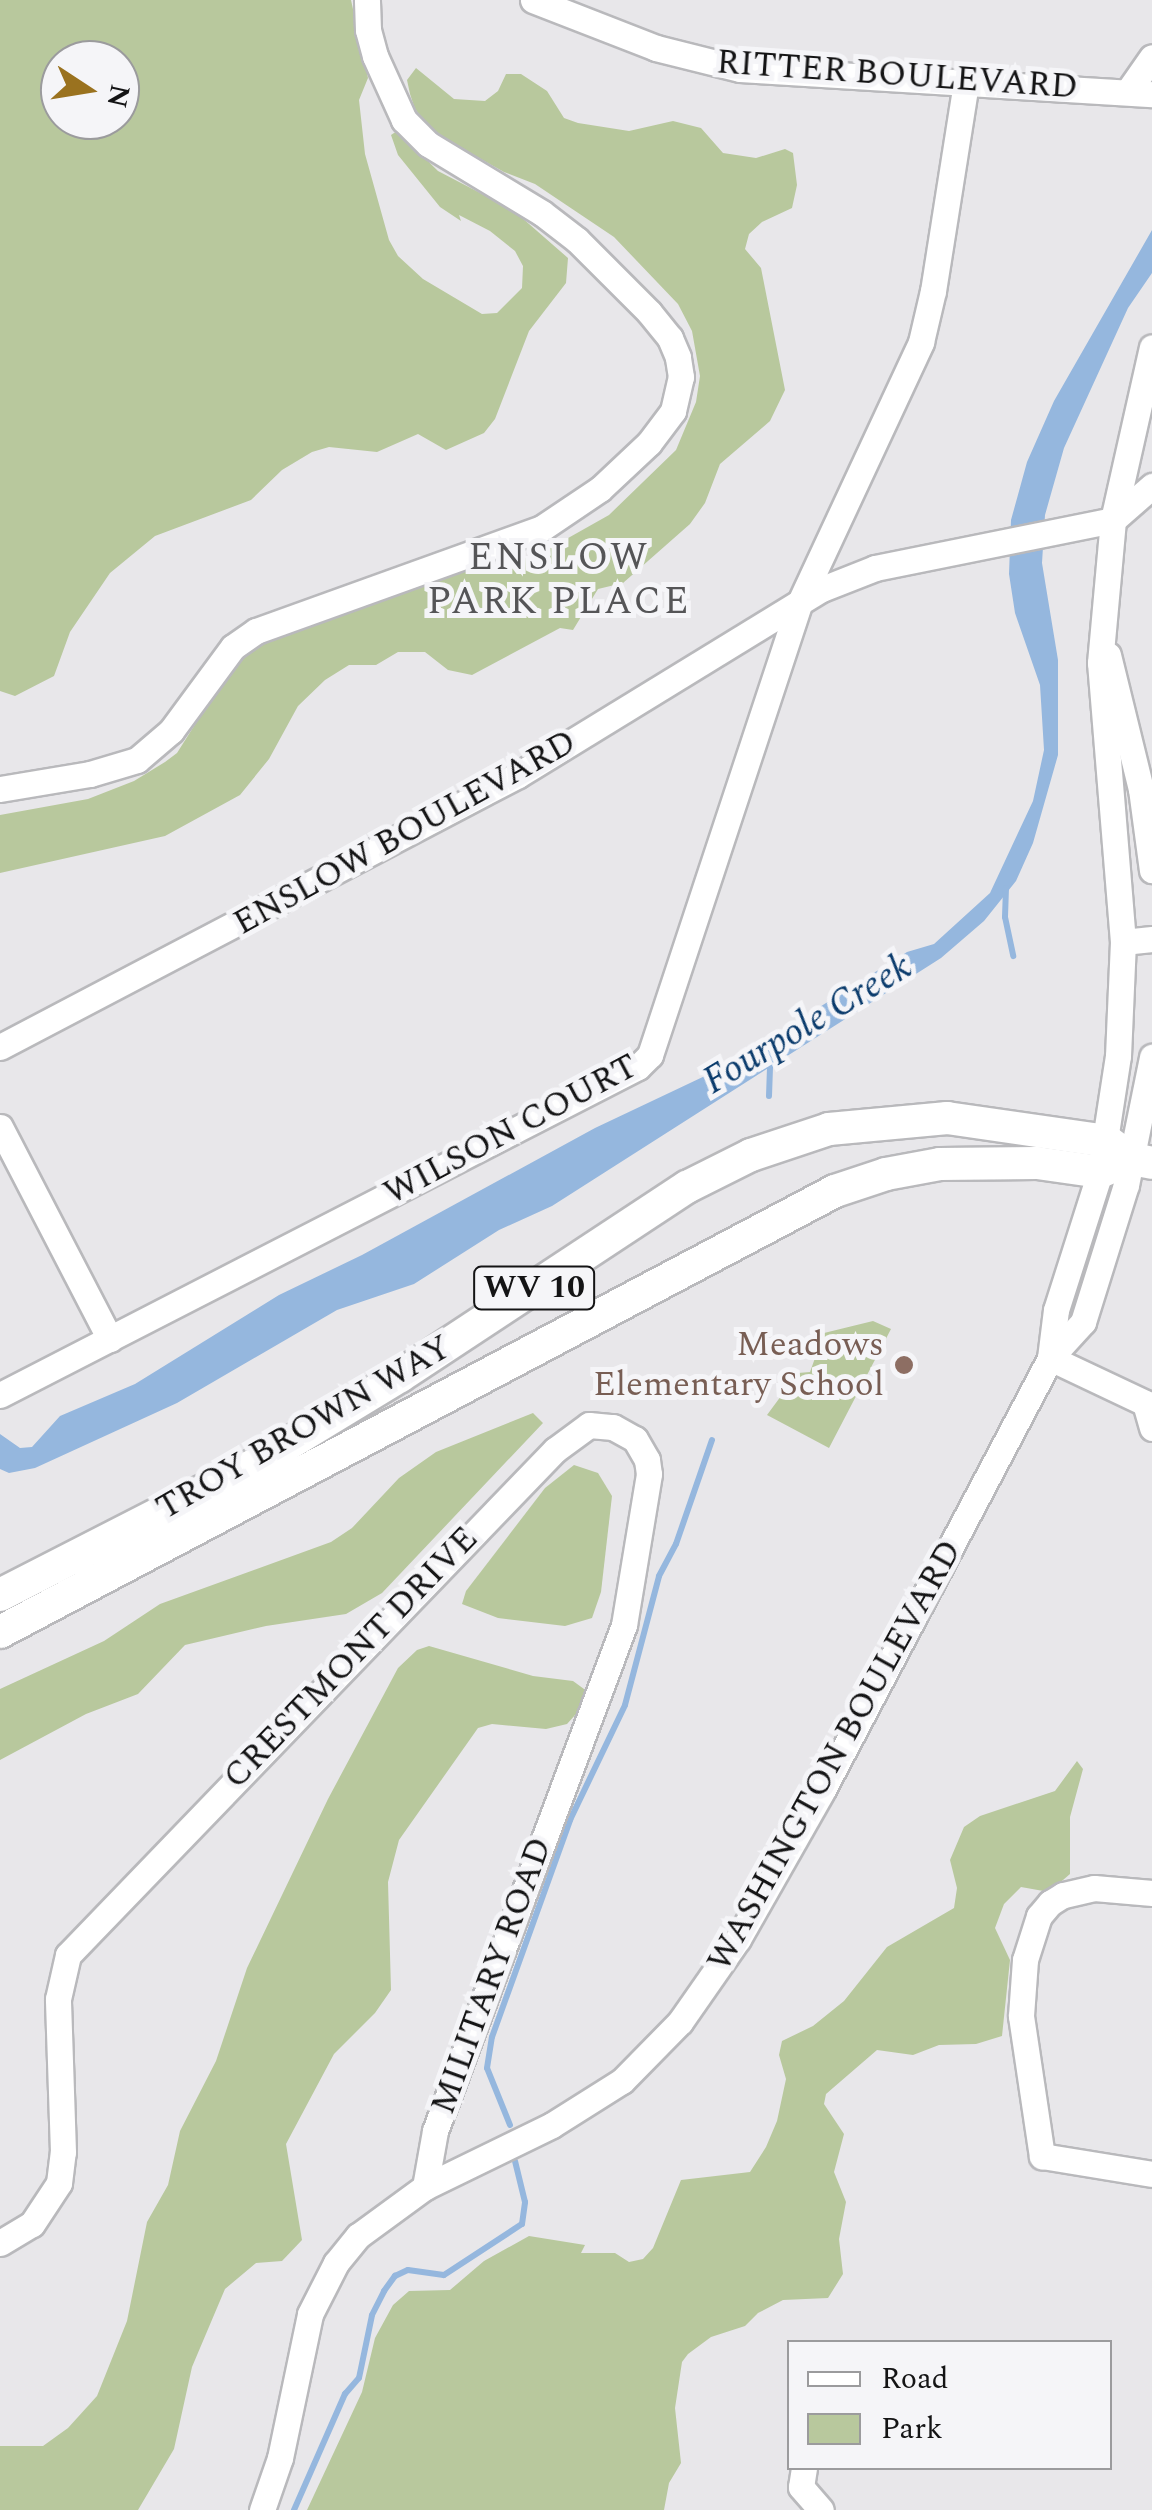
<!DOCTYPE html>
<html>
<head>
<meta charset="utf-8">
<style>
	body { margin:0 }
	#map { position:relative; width:1152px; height:2510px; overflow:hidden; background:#e8e7ea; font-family:Spectral,serif }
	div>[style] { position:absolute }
	.green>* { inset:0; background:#b8c89d }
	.water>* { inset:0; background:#95b7de }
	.stream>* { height:6px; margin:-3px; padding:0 3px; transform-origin:3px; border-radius:3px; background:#95b7de }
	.roads { filter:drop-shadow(2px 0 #b9b9bc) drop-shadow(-2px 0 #b9b9bc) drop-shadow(0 2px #b9b9bc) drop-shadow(0 -2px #b9b9bc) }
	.minor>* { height:25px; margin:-12.5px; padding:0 12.5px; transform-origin:12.5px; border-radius:12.5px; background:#fff }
	.major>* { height:32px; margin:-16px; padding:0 16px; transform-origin:16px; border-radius:16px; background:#fff }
	.dots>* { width:28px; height:28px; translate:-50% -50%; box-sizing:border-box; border:5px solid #f5f5f8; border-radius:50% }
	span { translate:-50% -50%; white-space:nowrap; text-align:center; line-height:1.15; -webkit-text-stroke:10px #f5f5f8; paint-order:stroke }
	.shield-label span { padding:2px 8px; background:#f5f5f8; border:2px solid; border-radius:8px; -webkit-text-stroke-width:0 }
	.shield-label { font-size:32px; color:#141415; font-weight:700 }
	.street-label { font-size:35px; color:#141415 }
	.education-label { font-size:35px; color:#785e54 }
	.right { translate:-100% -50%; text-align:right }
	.neighbourhood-label { font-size:38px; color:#555557; letter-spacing:2.5px }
	.water-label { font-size:38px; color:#0a3b6c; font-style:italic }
	.legend { position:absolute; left:787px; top:2340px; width:325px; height:130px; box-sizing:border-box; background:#f5f5f8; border:2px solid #9b9b9d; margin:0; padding:12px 18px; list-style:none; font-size:30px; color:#141415 }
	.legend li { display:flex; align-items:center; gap:20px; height:50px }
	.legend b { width:50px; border:2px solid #9b9b9d }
	.north { position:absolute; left:40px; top:40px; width:100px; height:100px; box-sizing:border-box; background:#f5f5f8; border:2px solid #9b9b9d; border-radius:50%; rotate:102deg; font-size:28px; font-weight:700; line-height:40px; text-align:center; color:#141415 }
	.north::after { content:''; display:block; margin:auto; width:35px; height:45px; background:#9a721f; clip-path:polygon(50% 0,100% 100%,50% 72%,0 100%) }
</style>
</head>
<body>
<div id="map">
	<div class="green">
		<i style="clip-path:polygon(evenodd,0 0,351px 0,368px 78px,359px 100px,365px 154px,389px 240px,398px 256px,423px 279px,482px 314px,497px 313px,522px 288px,523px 266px,515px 251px,490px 231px,459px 215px,461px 221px,440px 207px,398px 155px,391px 135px,397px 131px,438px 171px,513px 210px,568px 258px,566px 283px,529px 331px,495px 419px,484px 433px,446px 450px,418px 434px,377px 452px,329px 447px,312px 452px,282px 470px,251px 500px,155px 536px,110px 573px,70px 632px,54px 676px,15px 696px,0 691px,0 0,60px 60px,120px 60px,120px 120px,60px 120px,60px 60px)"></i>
		<i style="clip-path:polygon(416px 68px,454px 99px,485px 101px,498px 91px,506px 74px,521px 74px,547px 91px,564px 118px,578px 123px,629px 131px,673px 121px,701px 128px,723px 153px,756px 158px,785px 149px,793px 153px,797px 185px,792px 208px,762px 222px,749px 234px,745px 249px,761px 268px,785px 390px,770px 421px,720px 464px,705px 503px,690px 524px,623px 583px,598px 589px,573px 630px,560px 628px,472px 675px,448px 670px,425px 652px,398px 652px,376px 665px,349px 665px,325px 680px,298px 706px,269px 759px,240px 795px,165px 836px,0 873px,0 815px,88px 799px,134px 781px,165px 762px,177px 753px,232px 666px,264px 640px,463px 572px,538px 555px,609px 515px,676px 450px,696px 402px,700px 376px,692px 331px,678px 304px,614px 237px,535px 184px,504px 172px,434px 133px,415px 109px,410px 94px,407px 80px)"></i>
		<i style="clip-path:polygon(873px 1321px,891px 1329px,829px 1448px,767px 1415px,798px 1373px,810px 1372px,824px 1333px)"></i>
		<i style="clip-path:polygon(533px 1413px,543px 1423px,382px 1593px,346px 1614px,266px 1626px,185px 1645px,138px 1694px,86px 1714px,0 1760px,0 1689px,104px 1641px,160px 1604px,331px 1542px,352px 1528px,399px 1478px,436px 1452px)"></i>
		<i style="clip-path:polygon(574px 1465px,598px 1473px,612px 1496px,601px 1592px,592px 1618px,565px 1626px,498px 1618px,462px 1604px,466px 1591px,545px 1488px)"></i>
		<i style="clip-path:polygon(429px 1646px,533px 1676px,573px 1681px,584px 1689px,585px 1704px,567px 1724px,546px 1729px,492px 1724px,478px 1728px,399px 1840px,388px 1882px,391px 1990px,375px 2013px,334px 2054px,286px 2144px,302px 2240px,282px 2261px,256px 2263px,225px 2289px,192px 2367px,174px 2449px,138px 2510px,0 2510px,0 2446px,43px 2446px,68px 2428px,97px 2396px,127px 2321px,147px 2222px,168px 2185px,180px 2131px,216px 2061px,247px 1968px,328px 1799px,398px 1668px,417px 1650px)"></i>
		<i style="clip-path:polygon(1077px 1761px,1083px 1769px,1070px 1817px,1070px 1874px,1049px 1892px,1021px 1887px,1004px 1904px,995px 1928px,1010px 1960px,1002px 2036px,976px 2044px,939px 2045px,913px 2055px,877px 2050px,826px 2094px,824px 2104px,844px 2134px,834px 2172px,846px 2202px,839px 2239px,843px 2274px,828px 2298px,783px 2300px,758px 2313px,745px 2326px,711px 2337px,688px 2354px,682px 2362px,675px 2408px,681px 2463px,669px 2483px,664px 2510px,307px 2510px,362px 2392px,375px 2338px,393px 2305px,409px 2291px,450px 2290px,484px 2261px,529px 2236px,585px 2245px,581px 2253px,615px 2253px,629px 2262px,643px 2259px,653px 2248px,681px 2180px,750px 2172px,766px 2147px,777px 2121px,786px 2079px,779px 2055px,782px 2041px,813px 2026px,844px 2001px,887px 1947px,954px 1908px,957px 1888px,950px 1860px,964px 1827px,980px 1816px,1055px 1791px)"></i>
	</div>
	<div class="water">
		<i style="clip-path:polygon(1152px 230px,1152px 273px,1128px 308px,1064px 448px,1045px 515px,1042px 563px,1058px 660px,1058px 755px,1033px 843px,1016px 881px,984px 921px,941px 958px,552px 1206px,499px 1230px,414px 1284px,337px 1310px,177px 1403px,35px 1468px,9px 1473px,0 1469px,0 1434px,20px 1448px,32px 1447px,60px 1416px,135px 1384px,279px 1295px,362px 1255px,595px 1128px,726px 1066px,907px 952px,934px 944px,990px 893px,1033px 801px,1044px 750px,1040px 685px,1015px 613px,1009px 574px,1011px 520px,1027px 462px,1054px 401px)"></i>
	</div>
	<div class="stream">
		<i style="left:1006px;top:888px;width:29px;rotate:92deg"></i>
		<i style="left:1005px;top:917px;width:40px;rotate:78deg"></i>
		<i style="left:769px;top:1096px;width:34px;rotate:-88deg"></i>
		<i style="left:510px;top:2125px;width:61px;rotate:-112deg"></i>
		<i style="left:487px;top:2068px;width:31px;rotate:-81deg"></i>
		<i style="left:492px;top:2037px;width:231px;rotate:-70.2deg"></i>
		<i style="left:570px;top:1820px;width:127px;rotate:-64.4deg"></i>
		<i style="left:625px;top:1705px;width:133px;rotate:-75.2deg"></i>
		<i style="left:659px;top:1576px;width:36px;rotate:-62deg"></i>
		<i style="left:676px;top:1544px;width:110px;rotate:-70.9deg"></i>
		<i style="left:294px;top:2510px;width:127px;rotate:-66.3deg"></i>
		<i style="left:345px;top:2394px;width:21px;rotate:-49deg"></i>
		<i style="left:359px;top:2378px;width:64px;rotate:-78.3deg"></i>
		<i style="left:372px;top:2315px;width:27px;rotate:-63deg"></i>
		<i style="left:384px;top:2291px;width:19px;rotate:-54deg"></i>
		<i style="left:395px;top:2276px;width:14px;rotate:-25deg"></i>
		<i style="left:408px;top:2270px;width:36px;rotate:8deg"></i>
		<i style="left:444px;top:2275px;width:93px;rotate:-33.2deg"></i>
		<i style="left:522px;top:2224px;width:22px;rotate:-82deg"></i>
		<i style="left:525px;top:2202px;width:42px;rotate:-103.7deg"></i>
	</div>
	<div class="roads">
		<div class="minor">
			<i style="left:533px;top:0;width:132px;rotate:21.3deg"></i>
			<i style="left:656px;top:48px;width:87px;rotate:14deg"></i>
			<i style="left:740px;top:69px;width:413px;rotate:3.5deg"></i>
			<i style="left:1129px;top:90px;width:40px;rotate:-55.1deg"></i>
			<i style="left:1113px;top:520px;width:52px;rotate:-41.1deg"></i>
			<i style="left:1108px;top:655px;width:138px;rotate:76.2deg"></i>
			<i style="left:1141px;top:789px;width:82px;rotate:82.3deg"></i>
			<i style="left:0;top:789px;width:91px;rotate:-9.5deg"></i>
			<i style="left:90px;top:774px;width:49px;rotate:-16.6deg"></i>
			<i style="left:137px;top:760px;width:45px;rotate:-40.5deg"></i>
			<i style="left:171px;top:731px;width:104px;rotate:-53.6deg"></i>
			<i style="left:233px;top:647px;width:28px;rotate:-35deg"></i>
			<i style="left:256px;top:631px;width:304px;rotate:-19.8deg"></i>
			<i style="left:542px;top:528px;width:70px;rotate:-33.9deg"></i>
			<i style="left:600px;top:489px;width:67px;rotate:-43.2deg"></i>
			<i style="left:649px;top:443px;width:40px;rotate:-53deg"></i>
			<i style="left:673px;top:411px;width:35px;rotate:-77deg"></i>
			<i style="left:681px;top:377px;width:20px;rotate:-99deg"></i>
			<i style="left:678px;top:357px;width:21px;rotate:-113deg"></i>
			<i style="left:670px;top:338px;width:33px;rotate:-129deg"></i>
			<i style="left:649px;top:312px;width:102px;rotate:-135deg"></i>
			<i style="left:577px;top:240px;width:44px;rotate:-142.4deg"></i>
			<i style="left:542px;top:213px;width:133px;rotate:-148.8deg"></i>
			<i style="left:428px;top:144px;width:34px;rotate:-135deg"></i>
			<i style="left:404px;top:120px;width:70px;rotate:-114.4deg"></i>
			<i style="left:375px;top:56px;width:27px;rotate:-105deg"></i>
			<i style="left:368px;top:30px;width:30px;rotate:-92deg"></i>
			<i style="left:1123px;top:942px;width:29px;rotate:-6deg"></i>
			<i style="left:0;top:1047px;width:585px;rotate:-27.7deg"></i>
			<i style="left:518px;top:775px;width:356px;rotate:-31.5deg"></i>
			<i style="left:822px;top:589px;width:57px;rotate:-21.6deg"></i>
			<i style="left:875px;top:568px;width:243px;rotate:-11.4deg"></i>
			<i style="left:0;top:1127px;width:239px;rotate:62.6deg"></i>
			<i style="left:1050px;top:1358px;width:48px;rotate:-82.9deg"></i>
			<i style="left:1056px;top:1310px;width:145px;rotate:-72.3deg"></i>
			<i style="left:1100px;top:1172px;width:117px;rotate:-81.2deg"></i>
			<i style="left:1118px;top:1056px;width:114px;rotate:-87.5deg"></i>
			<i style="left:1123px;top:942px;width:280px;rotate:-94.7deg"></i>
			<i style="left:1100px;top:663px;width:144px;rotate:-84.8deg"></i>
			<i style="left:1113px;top:520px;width:177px;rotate:-77.3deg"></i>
			<i style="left:1050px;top:1358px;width:105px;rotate:25.3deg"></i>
			<i style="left:1145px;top:1403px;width:26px;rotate:74deg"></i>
			<i style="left:0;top:1395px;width:717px;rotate:-27.21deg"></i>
			<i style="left:638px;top:1067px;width:17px;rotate:-45deg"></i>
			<i style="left:650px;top:1055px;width:477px;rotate:-71.7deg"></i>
			<i style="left:800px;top:602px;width:287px;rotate:-65deg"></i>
			<i style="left:921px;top:342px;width:52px;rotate:-76.8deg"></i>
			<i style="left:933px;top:291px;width:212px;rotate:-81deg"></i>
			<i style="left:1152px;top:1893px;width:58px;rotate:-175.1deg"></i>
			<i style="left:1094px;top:1888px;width:32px;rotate:167deg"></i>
			<i style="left:1063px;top:1895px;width:15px;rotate:148deg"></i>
			<i style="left:1050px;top:1903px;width:17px;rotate:130deg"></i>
			<i style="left:1039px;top:1916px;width:46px;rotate:107.7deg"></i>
			<i style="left:1025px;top:1960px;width:56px;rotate:94.1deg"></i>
			<i style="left:1021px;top:2016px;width:142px;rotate:81.5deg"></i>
			<i style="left:1042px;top:2156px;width:111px;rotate:9.3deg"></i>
			<i style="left:0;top:2243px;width:37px;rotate:-31deg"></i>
			<i style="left:32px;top:2224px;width:49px;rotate:-56.6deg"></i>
			<i style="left:59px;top:2183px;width:31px;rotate:-83deg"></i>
			<i style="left:63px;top:2152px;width:153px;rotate:-91.9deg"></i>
			<i style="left:58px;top:1999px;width:45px;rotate:-77.2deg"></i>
			<i style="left:68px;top:1955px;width:702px;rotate:-46.04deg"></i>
			<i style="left:555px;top:1450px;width:42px;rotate:-36.3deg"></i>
			<i style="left:589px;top:1425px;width:24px;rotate:5deg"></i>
			<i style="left:613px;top:1427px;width:25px;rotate:29deg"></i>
			<i style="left:635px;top:1439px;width:24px;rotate:60deg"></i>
			<i style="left:647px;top:1460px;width:14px;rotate:82deg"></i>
			<i style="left:649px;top:1474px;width:153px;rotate:99.4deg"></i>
			<i style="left:624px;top:1625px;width:540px;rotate:110.48deg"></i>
			<i style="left:435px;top:2131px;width:57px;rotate:100.1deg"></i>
			<i style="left:804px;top:2468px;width:19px;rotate:99deg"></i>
			<i style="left:801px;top:2487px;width:30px;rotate:49deg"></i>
			<i style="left:262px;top:2510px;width:55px;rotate:-70.9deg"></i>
			<i style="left:280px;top:2458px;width:147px;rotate:-78.2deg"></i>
			<i style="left:310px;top:2314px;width:57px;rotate:-63deg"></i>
			<i style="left:336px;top:2263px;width:35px;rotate:-51deg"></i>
			<i style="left:358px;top:2236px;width:83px;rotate:-36.2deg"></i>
			<i style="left:425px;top:2187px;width:141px;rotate:-26deg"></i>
			<i style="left:552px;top:2125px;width:83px;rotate:-32.2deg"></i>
			<i style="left:622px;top:2081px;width:83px;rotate:-45.5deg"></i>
			<i style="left:680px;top:2022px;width:101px;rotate:-55.1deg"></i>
			<i style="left:738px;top:1939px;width:170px;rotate:-60.4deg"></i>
			<i style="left:822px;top:1791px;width:489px;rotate:-62.2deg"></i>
			<i style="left:1050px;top:1358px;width:49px;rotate:-47.5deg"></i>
			<i style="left:1083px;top:1322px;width:144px;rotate:-72.6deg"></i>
			<i style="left:1126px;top:1185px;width:131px;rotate:-78.5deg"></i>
		</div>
		<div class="major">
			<i style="left:0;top:1595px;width:283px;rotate:-27.1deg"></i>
			<i style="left:252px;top:1466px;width:173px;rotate:-31.3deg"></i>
			<i style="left:400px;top:1376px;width:344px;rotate:-33.4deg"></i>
			<i style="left:687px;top:1187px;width:72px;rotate:-26.6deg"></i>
			<i style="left:751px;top:1155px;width:82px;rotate:-18.4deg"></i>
			<i style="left:829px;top:1129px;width:119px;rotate:-5.3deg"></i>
			<i style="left:947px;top:1118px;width:162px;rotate:8.2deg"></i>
			<i style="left:1107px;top:1141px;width:31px;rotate:36deg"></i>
			<i style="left:1132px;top:1159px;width:20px;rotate:11deg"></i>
			<i style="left:0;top:1632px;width:944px;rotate:-27.84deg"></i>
			<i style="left:835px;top:1191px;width:54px;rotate:-18.4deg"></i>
			<i style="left:886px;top:1174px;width:55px;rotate:-10.5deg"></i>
			<i style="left:940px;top:1164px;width:97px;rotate:-0.6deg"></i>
			<i style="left:1037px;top:1163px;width:64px;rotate:8.1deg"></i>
			<i style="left:1100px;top:1172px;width:35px;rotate:-22deg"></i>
		</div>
	</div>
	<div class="dots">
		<i style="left:904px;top:1365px;background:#8d6e63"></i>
	</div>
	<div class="shield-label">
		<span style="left:534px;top:1288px">WV 10</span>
	</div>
	<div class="street-label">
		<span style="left:897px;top:75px;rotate:4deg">RITTER BOULEVARD</span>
		<span style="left:405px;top:833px;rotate:-29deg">ENSLOW BOULEVARD</span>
		<span style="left:511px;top:1130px;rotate:-28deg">WILSON COURT</span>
		<span style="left:304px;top:1428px;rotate:-30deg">TROY BROWN WAY</span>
		<span style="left:351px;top:1658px;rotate:-46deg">CRESTMONT DRIVE</span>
		<span style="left:835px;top:1756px;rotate:-61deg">WASHINGTON BOULEVARD</span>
		<span style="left:492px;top:1976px;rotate:-70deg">MILITARY ROAD</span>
	</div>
	<div class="education-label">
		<span class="right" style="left:884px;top:1365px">Meadows<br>Elementary School</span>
	</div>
	<div class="neighbourhood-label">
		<span style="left:559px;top:581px">ENSLOW<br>PARK PLACE</span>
	</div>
	<div class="water-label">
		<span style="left:808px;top:1025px;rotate:-31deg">Fourpole Creek</span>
	</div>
	<ul class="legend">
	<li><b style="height:12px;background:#fff"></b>Road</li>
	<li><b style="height:28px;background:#b8c89d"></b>Park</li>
	</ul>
	<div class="north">N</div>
</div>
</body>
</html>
